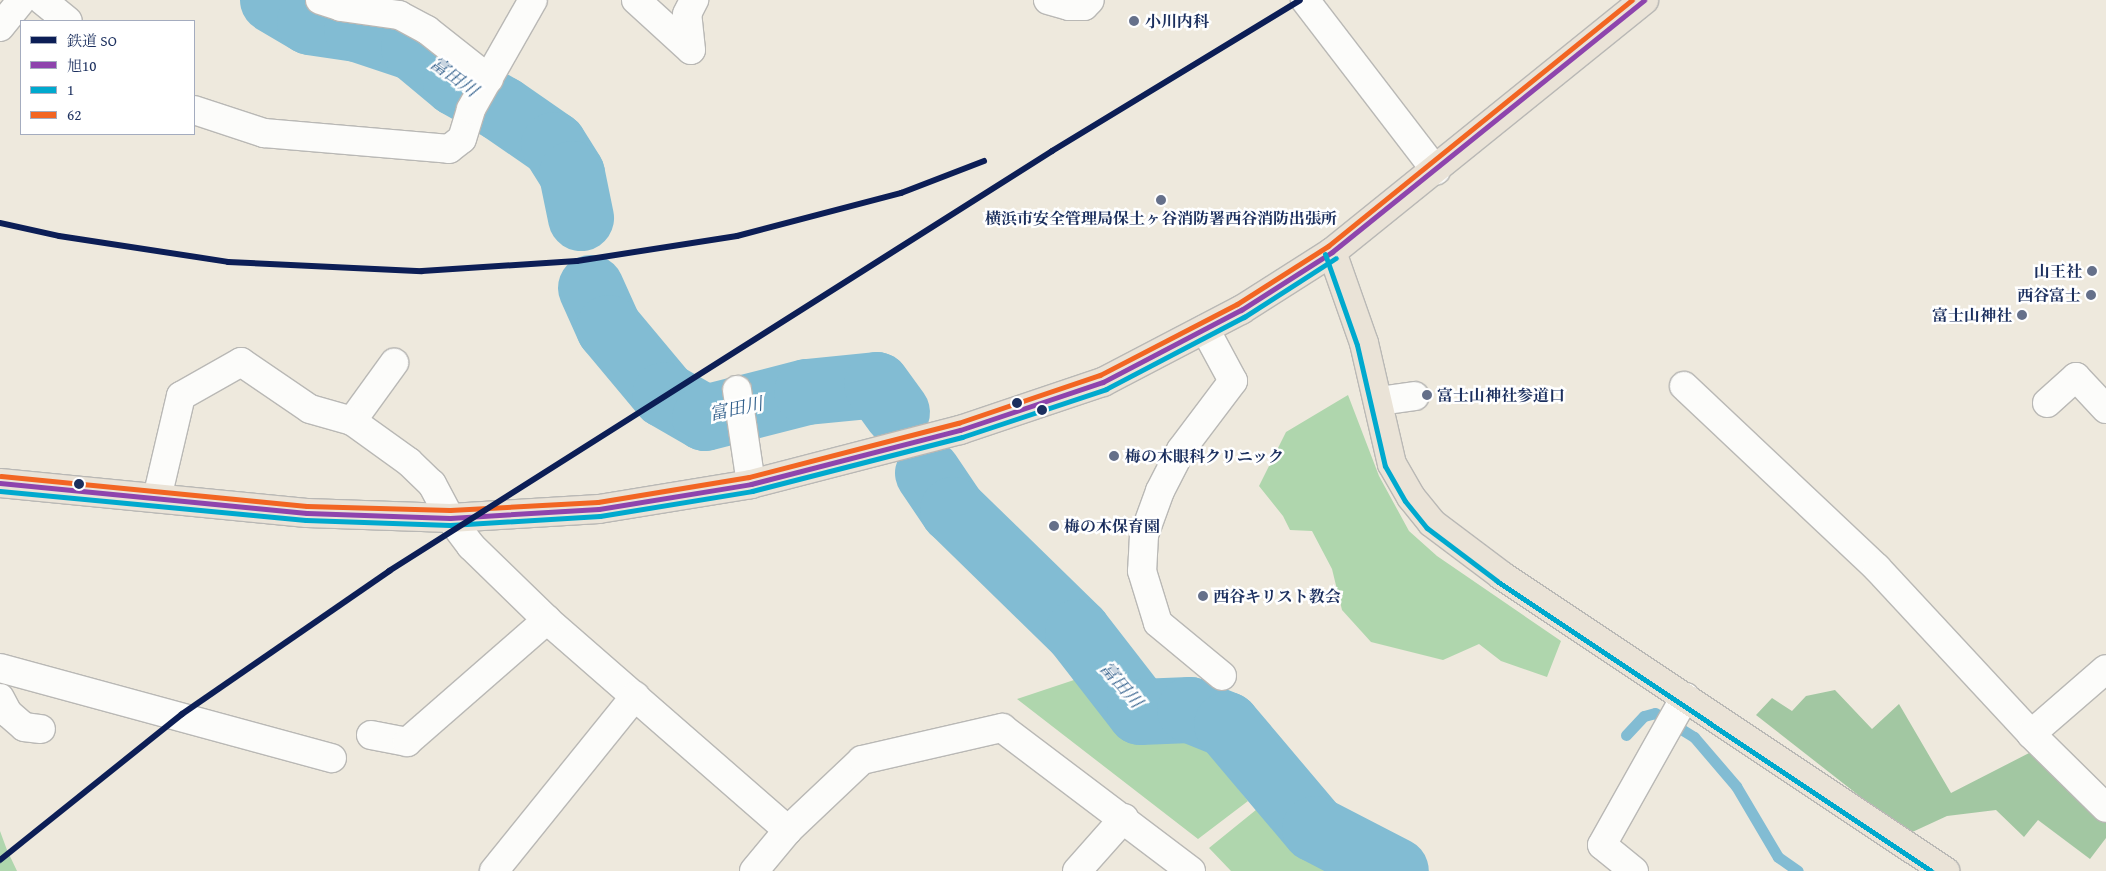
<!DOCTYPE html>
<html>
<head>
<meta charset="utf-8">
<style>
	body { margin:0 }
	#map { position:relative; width:2106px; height:871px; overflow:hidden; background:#eee9dd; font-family:"Gentium Book Plus","Noto Serif JP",serif }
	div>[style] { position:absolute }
	.green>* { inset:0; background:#afd6ad }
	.forest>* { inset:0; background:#a2c7a2 }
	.stream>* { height:11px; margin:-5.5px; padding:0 5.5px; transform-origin:5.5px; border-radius:5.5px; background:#82bcd3 }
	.river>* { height:66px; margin:-33px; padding:0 33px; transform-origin:33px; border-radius:33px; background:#82bcd3 }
	.roads { filter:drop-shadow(1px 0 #b9b8b5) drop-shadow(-1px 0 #b9b8b5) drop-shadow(0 1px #b9b8b5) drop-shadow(0 -1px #b9b8b5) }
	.minor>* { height:28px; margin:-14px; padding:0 14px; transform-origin:14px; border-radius:14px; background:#fcfcfa }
	.major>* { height:28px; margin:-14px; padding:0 14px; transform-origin:14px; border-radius:14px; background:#eae3d7 }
	.highway>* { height:28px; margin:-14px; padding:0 14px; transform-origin:14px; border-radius:14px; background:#eae3d7 }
	.bus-1>* { height:5px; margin:-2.5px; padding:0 2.5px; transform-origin:2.5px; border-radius:2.5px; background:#8e44ad }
	.bus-2>* { height:5px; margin:-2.5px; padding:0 2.5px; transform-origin:2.5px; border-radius:2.5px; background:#00a9ce }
	.bus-3>* { height:5px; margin:-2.5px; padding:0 2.5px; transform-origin:2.5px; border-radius:2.5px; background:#f26522 }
	.rail-1>* { height:6px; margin:-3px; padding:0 3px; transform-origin:3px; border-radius:3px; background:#0c1e56 }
	.dots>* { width:14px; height:14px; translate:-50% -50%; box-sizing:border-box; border:2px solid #fff; border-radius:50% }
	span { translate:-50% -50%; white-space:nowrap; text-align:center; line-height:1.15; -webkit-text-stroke:5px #fff; paint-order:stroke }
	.poi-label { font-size:16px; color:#1b2f5e; font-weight:700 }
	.left { translate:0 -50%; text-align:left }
	.right { translate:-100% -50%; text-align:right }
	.water-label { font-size:18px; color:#315f8b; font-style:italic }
	.legend { position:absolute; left:20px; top:20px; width:175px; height:115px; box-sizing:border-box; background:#fff; border:1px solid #a4acbf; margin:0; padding:6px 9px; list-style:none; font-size:15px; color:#1b2f5e }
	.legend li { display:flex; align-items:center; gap:10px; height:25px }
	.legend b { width:25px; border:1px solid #a4acbf }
</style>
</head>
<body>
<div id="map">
	<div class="green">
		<i style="clip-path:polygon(1348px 395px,1379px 476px,1409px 531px,1437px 556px,1561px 641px,1547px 677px,1501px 661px,1479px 644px,1443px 660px,1371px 642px,1342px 610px,1332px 569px,1312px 531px,1290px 530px,1283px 516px,1259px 486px,1286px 432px)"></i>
		<i style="clip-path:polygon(1086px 676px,1097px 686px,1094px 696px,1136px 724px,1144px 735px,1211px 733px,1210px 753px,1248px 801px,1198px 839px,1017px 699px)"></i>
		<i style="clip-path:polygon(1227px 732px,1317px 842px,1363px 871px,1231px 871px,1209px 848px,1267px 801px,1224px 747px)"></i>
		<i style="clip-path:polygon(0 831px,7px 850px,17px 871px,0 871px)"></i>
	</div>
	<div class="forest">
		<i style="clip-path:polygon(1835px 690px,1872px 729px,1899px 704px,1951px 793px,2035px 750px,2106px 818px,2106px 838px,2090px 859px,2038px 820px,2024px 837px,1996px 810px,1947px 816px,1908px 834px,1756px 715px,1772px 698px,1792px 711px,1806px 696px)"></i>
	</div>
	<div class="stream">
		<i style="left:1626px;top:735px;width:26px;rotate:-47deg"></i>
		<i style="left:1644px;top:716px;width:11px;rotate:-15deg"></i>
		<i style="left:1655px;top:713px;width:46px;rotate:31.6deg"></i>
		<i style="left:1694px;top:737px;width:65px;rotate:49.4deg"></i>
		<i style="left:1736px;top:786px;width:82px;rotate:59.4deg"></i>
		<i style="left:1778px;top:857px;width:24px;rotate:35deg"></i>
	</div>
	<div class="river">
		<i style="left:273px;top:0;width:43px;rotate:30.7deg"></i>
		<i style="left:310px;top:22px;width:48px;rotate:8.5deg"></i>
		<i style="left:357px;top:29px;width:60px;rotate:18.4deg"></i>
		<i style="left:414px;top:48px;width:55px;rotate:39.8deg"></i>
		<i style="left:456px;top:83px;width:53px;rotate:29.5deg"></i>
		<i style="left:502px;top:109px;width:63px;rotate:34.7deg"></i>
		<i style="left:554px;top:145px;width:34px;rotate:58deg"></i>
		<i style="left:572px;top:174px;width:45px;rotate:78.4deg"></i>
		<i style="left:591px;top:288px;width:44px;rotate:65.8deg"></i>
		<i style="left:609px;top:328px;width:87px;rotate:50.1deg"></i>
		<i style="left:665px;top:395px;width:46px;rotate:29.9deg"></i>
		<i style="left:705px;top:418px;width:105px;rotate:-14.3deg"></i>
		<i style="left:807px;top:392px;width:70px;rotate:-5.7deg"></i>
		<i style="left:877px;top:385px;width:34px;rotate:54deg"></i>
		<i style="left:928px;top:473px;width:45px;rotate:56deg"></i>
		<i style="left:953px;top:510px;width:175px;rotate:44.3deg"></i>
		<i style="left:1078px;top:632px;width:101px;rotate:52.2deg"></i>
		<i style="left:1140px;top:712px;width:50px;rotate:-2.3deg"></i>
		<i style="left:1190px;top:710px;width:40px;rotate:22deg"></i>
		<i style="left:1227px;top:725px;width:136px;rotate:49.8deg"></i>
		<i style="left:1315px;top:829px;width:91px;rotate:27.4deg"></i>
	</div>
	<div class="roads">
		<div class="minor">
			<i style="left:42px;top:0;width:33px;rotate:39deg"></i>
			<i style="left:320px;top:0;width:22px;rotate:18deg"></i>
			<i style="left:341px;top:7px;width:59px;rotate:7.9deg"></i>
			<i style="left:399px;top:15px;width:32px;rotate:28deg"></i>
			<i style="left:427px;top:30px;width:79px;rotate:38.3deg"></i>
			<i style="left:636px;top:0;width:74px;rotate:42.3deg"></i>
			<i style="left:1048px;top:0;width:22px;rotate:16deg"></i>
			<i style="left:1069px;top:6px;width:15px"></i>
			<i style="left:1084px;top:6px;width:8px;rotate:-45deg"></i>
			<i style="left:1305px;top:0;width:215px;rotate:52.5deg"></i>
			<i style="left:0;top:27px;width:35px;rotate:-51deg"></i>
			<i style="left:691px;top:50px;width:36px;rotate:-96deg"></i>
			<i style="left:687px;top:14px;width:16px;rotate:-63deg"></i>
			<i style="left:194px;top:110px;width:74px;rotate:18.2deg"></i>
			<i style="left:264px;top:133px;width:186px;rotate:4.9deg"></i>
			<i style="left:449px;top:149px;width:16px;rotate:-38deg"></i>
			<i style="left:462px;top:139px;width:31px;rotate:-73deg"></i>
			<i style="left:471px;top:109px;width:125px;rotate:-60.4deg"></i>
			<i style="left:1205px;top:329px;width:59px;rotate:61.7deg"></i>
			<i style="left:1233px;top:381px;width:86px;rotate:127deg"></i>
			<i style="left:1181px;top:450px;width:46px;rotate:117.1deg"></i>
			<i style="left:1160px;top:491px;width:47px;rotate:110deg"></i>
			<i style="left:1144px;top:535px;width:36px;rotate:93deg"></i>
			<i style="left:1142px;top:571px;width:54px;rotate:72.9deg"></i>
			<i style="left:1158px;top:623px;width:83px;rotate:39.6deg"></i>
			<i style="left:1684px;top:386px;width:265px;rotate:43.3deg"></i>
			<i style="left:1877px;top:568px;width:226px;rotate:47.1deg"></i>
			<i style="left:2031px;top:734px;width:105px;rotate:44.6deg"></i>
			<i style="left:737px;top:390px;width:95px;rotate:81.5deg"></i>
			<i style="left:1380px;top:401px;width:35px;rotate:-8deg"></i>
			<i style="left:2047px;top:403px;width:39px;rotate:-42deg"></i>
			<i style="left:2076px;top:377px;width:44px;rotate:46.8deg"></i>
			<i style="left:352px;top:421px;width:72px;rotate:-54.1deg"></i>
			<i style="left:157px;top:498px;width:105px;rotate:-76.8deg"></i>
			<i style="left:181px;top:396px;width:69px;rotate:-29.5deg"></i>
			<i style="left:241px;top:362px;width:83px;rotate:34.3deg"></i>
			<i style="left:310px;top:409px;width:44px;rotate:15.9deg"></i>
			<i style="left:352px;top:421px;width:70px;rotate:35.7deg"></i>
			<i style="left:409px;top:462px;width:32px;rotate:44deg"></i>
			<i style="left:432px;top:484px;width:38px;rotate:62deg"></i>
			<i style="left:450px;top:518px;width:35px;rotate:53deg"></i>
			<i style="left:471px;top:546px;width:106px;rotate:44.2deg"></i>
			<i style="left:547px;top:620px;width:320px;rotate:41.1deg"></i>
			<i style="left:788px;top:830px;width:102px;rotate:-43.4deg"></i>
			<i style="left:862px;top:760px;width:144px;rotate:-12.9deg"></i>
			<i style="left:1002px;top:728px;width:237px;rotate:37.1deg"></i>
			<i style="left:0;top:668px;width:344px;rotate:15.2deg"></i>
			<i style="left:0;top:698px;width:17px;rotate:62deg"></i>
			<i style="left:8px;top:713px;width:21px;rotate:41deg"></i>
			<i style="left:24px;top:727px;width:17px;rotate:7deg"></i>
			<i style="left:2031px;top:734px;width:99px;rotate:-40.9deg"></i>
			<i style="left:371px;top:735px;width:37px;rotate:11deg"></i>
			<i style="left:407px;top:742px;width:186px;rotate:-41.1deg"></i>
			<i style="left:494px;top:871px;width:225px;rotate:-51.1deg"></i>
			<i style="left:754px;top:871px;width:53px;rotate:-50.3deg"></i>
			<i style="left:1077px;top:871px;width:71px;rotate:-48.4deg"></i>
			<i style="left:1634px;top:871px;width:41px;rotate:-140.9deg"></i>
			<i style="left:1602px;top:845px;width:170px;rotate:-60.7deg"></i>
		</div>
		<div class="major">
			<i style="left:1332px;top:252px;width:96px;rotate:70.6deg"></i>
			<i style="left:1364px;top:343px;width:124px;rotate:77deg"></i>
			<i style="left:1392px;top:464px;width:38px;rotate:60deg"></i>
			<i style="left:1411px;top:497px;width:33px;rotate:51deg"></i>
			<i style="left:1432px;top:523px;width:86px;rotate:37deg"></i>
			<i style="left:1501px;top:575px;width:534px;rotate:33.69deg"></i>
		</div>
		<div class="highway">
			<i style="left:0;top:483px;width:308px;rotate:5.6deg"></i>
			<i style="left:307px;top:513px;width:143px;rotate:2deg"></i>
			<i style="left:450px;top:518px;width:149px;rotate:-3.5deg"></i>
			<i style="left:599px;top:509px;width:154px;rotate:-9.3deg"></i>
			<i style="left:751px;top:484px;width:216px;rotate:-14.5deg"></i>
			<i style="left:960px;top:430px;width:151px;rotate:-18.6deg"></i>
			<i style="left:1103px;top:382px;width:156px;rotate:-27.6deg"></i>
			<i style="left:1241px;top:310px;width:108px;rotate:-32.5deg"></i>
			<i style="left:1332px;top:252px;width:401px;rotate:-38.9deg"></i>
		</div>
	</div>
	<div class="bus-1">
		<i style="left:0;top:483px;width:308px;rotate:5.6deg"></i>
		<i style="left:307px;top:513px;width:143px;rotate:2deg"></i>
		<i style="left:450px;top:518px;width:149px;rotate:-3.5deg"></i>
		<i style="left:599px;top:509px;width:154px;rotate:-9.3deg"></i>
		<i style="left:751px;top:484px;width:216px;rotate:-14.5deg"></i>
		<i style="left:960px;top:430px;width:151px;rotate:-18.6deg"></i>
		<i style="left:1103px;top:382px;width:156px;rotate:-27.6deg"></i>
		<i style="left:1241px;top:310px;width:108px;rotate:-32.5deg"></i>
		<i style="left:1332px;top:252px;width:401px;rotate:-38.9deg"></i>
	</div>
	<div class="bus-2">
		<i style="left:1325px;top:254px;width:96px;rotate:70.6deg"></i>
		<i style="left:1357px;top:345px;width:124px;rotate:77deg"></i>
		<i style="left:1385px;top:466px;width:40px;rotate:60.3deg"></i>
		<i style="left:1405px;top:501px;width:35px;rotate:51deg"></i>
		<i style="left:1427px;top:528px;width:88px;rotate:37.1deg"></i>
		<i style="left:1497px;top:581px;width:522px;rotate:33.75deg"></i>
		<i style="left:0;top:491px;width:307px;rotate:5.4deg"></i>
		<i style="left:306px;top:520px;width:144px;rotate:2deg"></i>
		<i style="left:450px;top:525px;width:150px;rotate:-3.4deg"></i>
		<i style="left:600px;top:516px;width:154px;rotate:-9.3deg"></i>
		<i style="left:752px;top:491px;width:217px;rotate:-14.4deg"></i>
		<i style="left:962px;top:437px;width:152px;rotate:-18.4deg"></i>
		<i style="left:1106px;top:389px;width:156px;rotate:-27.6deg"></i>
		<i style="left:1244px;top:317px;width:109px;rotate:-32.7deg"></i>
	</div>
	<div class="bus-3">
		<i style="left:1px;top:476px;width:307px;rotate:5.6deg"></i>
		<i style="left:307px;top:506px;width:143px;rotate:1.6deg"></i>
		<i style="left:450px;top:510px;width:148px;rotate:-3.1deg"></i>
		<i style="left:598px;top:502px;width:153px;rotate:-9.4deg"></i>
		<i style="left:749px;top:477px;width:216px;rotate:-14.5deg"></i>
		<i style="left:958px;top:423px;width:150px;rotate:-18.7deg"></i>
		<i style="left:1100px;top:375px;width:154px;rotate:-27.4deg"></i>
		<i style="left:1237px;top:304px;width:108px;rotate:-32.5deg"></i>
		<i style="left:1328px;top:246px;width:391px;rotate:-39deg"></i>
	</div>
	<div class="rail-1">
		<i style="left:0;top:223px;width:60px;rotate:12.4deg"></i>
		<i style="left:59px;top:236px;width:171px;rotate:8.7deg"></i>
		<i style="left:228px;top:262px;width:194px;rotate:2.7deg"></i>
		<i style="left:422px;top:271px;width:155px;rotate:-3.7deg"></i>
		<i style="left:577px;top:261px;width:162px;rotate:-8.9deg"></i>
		<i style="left:737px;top:236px;width:170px;rotate:-14.7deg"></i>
		<i style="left:901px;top:193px;width:89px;rotate:-21.1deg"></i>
		<i style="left:0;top:860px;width:233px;rotate:-38.7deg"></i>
		<i style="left:182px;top:714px;width:252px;rotate:-34.6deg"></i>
		<i style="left:389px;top:571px;width:785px;rotate:-32.35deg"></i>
		<i style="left:1052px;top:151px;width:290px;rotate:-31.3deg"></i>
	</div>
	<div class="dots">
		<i style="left:1134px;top:21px;background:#65708a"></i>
		<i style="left:1161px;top:200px;background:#65708a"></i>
		<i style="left:2092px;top:271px;background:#65708a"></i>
		<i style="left:2091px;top:295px;background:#65708a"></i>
		<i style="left:2022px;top:315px;background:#65708a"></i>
		<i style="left:1427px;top:395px;background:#65708a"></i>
		<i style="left:1017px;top:403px;background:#1b2f5e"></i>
		<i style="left:1042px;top:410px;background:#1b2f5e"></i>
		<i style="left:1114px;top:456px;background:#65708a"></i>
		<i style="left:79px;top:484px;background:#1b2f5e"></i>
		<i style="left:1054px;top:526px;background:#65708a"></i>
		<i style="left:1203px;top:596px;background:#65708a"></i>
	</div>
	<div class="poi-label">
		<span class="left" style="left:1145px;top:21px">小川内科</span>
		<span style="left:1161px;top:218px">横浜市安全管理局保土ヶ谷消防署西谷消防出張所</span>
		<span class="right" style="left:2082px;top:271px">山王社</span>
		<span class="right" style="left:2081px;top:295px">西谷富士</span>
		<span class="right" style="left:2012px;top:315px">富士山神社</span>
		<span class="left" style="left:1437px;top:395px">富士山神社参道口</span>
		<span class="left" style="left:1125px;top:456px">梅の木眼科クリニック</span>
		<span class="left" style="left:1064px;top:526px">梅の木保育園</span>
		<span class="left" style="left:1213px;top:596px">西谷キリスト教会</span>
	</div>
	<div class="water-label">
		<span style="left:454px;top:77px;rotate:36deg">富田川</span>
		<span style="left:736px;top:409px;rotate:-12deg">富田川</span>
		<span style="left:1121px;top:685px;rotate:49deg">富田川</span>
	</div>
	<ul class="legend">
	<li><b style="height:6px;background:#0c1e56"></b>鉄道 SO</li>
	<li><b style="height:6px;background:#8e44ad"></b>旭10</li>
	<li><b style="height:6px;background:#00a9ce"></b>1</li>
	<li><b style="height:6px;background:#f26522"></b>62</li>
	</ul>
</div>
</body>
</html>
